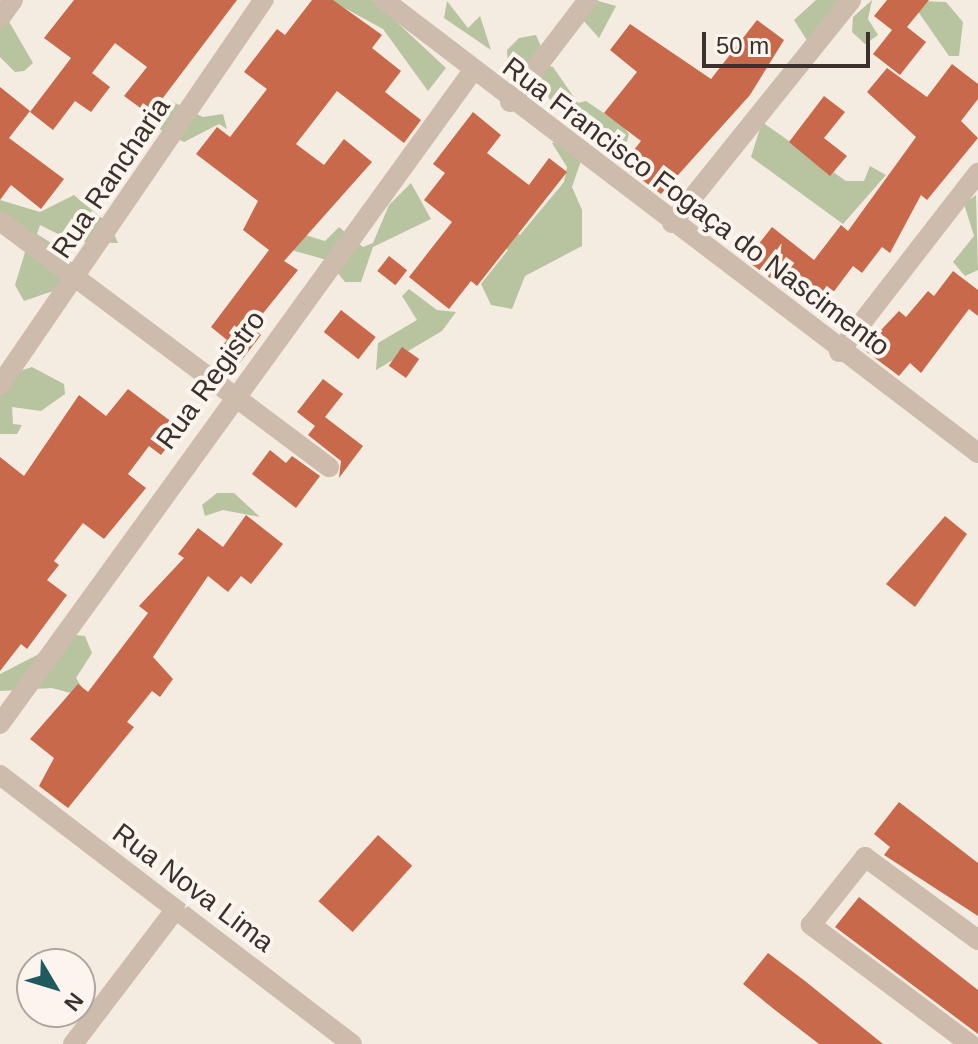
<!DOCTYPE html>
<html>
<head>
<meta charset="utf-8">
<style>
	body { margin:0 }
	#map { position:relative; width:978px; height:1044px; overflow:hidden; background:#f4ebe1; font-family:Arial,sans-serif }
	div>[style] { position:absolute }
	.green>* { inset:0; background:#b8c4a0 }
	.building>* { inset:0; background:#c8694b; transform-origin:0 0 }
	.minor>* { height:20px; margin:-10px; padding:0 10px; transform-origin:10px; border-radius:10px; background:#cdbbac }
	span { translate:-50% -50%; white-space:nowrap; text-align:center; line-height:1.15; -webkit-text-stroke:8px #fbf5ee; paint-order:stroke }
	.street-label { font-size:28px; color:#3b302b }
	.north { position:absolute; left:16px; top:948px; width:80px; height:80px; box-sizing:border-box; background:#fbf5ee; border:2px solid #aea6a0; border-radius:50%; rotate:128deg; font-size:22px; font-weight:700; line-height:32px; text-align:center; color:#3b302b }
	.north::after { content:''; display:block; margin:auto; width:28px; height:36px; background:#1f5a5e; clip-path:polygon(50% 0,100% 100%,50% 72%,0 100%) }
	.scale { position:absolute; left:702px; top:32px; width:168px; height:36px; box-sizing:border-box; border:4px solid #3b302b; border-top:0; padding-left:10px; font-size:24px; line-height:28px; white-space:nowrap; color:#3b302b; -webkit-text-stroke:6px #fbf5ee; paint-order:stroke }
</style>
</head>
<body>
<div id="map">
	<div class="green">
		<i style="clip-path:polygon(330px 0,373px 0,446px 68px,428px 91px,383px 29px)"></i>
		<i style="clip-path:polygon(595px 0,616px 6px,599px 38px,582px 19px)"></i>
		<i style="clip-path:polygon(816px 0,845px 0,808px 42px,794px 20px)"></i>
		<i style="clip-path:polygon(872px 0,868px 19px,878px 35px,865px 44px,852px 32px,853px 17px)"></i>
		<i style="clip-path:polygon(897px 0,946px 2px,963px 22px,959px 56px,949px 56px,919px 13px)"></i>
		<i style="clip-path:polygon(447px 1px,468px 28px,480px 16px,491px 50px,444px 18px)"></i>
		<i style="clip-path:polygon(0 6px,33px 63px,24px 71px,15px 72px,0 57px)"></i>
		<i style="clip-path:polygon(536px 35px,543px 51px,527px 70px,508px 69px,507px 50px,519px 38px)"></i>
		<i style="clip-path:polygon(544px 65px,553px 67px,578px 103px,586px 101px,623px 126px,629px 134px,622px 158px,550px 100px,539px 77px)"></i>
		<i style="clip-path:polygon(171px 101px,203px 117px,223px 114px,227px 129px,219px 124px,184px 142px,167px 134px,151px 123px)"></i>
		<i style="clip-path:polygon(762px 122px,846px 181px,864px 181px,870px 166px,886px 175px,843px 224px,751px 157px)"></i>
		<i style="clip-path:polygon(560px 140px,582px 158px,572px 187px,582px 210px,582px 246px,525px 276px,512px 309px,491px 305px,481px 284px,508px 250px,493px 238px,511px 230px,520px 235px,564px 182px,567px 167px,552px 143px)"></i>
		<i style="clip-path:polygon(411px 183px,431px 219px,373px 247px,361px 282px,345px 282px,327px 260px,291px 250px,305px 235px,325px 241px,339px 227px,363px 247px,373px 243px,389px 205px)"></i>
		<i style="clip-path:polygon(74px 195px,110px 225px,118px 243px,74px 242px,40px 225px,37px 234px,53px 244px,66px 273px,53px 291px,24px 301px,15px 285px,26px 249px,0 223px,0 200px,40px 212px)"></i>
		<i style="clip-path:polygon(976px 195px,978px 270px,965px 276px,953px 262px,974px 236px,964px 204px)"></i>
		<i style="clip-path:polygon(409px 289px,437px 310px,456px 312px,442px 331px,376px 370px,378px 343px,417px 320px,402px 296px)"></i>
		<i style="clip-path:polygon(32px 367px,64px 384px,65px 394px,41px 411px,12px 407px,13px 424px,22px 425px,17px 434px,0 434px,0 377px)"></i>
		<i style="clip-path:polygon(217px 493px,234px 493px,260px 517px,223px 510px,205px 516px,202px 505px)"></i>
		<i style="clip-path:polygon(76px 635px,85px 636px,92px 653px,76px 678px,89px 698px,52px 688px,0 691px,0 674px)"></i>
	</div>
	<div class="building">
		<i style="clip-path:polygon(74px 0,237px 0,150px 115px,124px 96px,147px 67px,115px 43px,92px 73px,110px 87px,91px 112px,75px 101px,53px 130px,30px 112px,71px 58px,44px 38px)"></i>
		<i style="clip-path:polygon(312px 0,333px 0,382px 35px,372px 48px,401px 71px,385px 92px,421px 120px,404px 143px,337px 91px,296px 144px,324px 165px,344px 139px,372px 162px,284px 261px,298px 270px,252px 327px,261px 335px,238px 365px,219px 350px,227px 340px,211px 327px,269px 250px,243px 230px,258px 201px,196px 154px,217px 127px,230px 137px,267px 89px,244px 72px,277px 29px,285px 35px)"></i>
		<i style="clip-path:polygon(887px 0,929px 0,907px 27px,926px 42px,900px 75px,873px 54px,892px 30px,874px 16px)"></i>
		<i style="clip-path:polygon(757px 20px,784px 40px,750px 95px,661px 194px,622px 165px,641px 141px,604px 113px,637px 72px,610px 50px,630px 24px,711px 79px)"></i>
		<i style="clip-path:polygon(952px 64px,978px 84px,978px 99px,961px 121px,978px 138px,927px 200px,921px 195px,890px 253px,882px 247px,862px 273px,853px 266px,829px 298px,802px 277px,790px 293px,746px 260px,772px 227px,814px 260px,841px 225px,848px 231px,916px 137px,867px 92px,887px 68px,927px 97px)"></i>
		<i style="clip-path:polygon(0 87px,30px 111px,9px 138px,64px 179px,41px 209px,11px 185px,0 200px)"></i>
		<i style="clip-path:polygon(824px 96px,845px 112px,824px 138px,847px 156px,830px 176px,789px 142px)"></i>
		<i style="clip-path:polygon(473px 112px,501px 135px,487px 153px,529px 185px,549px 158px,567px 172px,477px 286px,471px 281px,449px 309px,409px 277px,452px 222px,424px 200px,445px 173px,433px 164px)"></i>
		<i style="left:389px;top:256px;width:23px;height:19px;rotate:38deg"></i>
		<i style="clip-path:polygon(953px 271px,978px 290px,978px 316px,969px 309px,921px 373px,910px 363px,899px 376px,863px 349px,899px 311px,906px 317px,928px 291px,934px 296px)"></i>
		<i style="left:341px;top:310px;width:44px;height:28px;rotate:38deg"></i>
		<i style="left:402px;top:347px;width:21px;height:23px;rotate:35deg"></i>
		<i style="clip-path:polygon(323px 379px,343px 394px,325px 417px,363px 446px,339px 478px,341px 461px,308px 435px,315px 426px,297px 412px)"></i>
		<i style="clip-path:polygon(128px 389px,181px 429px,161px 455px,149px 446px,128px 474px,146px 488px,104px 539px,83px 523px,54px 561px,59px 565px,47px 580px,67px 595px,27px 649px,21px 644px,0 671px,0 457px,24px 476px,79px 395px,106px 416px)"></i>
		<i style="clip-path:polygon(270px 450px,286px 463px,292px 456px,320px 476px,296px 508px,252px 474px)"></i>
		<i style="clip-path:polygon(246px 515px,283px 544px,251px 584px,241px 576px,228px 592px,208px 576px,153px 657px,173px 679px,160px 697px,152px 691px,127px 722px,134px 727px,68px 808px,39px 786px,54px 758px,30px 739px,78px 684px,88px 692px,148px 613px,139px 606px,184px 558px,178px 554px,198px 528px,223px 547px)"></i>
		<i style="clip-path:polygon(945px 516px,967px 534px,915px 607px,886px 584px)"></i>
		<i style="clip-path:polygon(899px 802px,978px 863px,978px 916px,884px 855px,890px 847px,874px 834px)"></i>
		<i style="left:378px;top:835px;width:46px;height:89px;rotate:42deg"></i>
		<i style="clip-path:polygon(859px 897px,978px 990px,978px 1034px,835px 927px)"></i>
		<i style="clip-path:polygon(768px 953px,805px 981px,883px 1044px,819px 1044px,775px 1010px,743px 984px)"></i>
	</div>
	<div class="minor">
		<i style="left:384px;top:0;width:747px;rotate:37.33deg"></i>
		<i style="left:0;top:18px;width:22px;rotate:-54deg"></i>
		<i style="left:510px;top:102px;width:128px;rotate:-52.6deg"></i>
		<i style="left:0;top:221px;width:411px;rotate:36.8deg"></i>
		<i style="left:672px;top:223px;width:286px;rotate:-51.2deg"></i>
		<i style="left:839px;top:352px;width:227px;rotate:-52.2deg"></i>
		<i style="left:0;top:385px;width:467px;rotate:-55.6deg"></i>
		<i style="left:0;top:724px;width:805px;rotate:-54.1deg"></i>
		<i style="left:0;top:775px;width:443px;rotate:37.4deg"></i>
		<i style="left:73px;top:1044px;width:168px;rotate:-52.7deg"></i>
		<i style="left:970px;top:1044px;width:199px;rotate:-143.2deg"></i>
		<i style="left:811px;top:925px;width:87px;rotate:-51.5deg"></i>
		<i style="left:865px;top:857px;width:140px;rotate:36.3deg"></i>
	</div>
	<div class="street-label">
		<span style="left:111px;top:178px;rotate:-56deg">Rua Rancharia</span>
		<span style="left:696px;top:207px;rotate:37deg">Rua Francisco Fogaça do Nascimento</span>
		<span style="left:211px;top:380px;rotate:-54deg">Rua Registro</span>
		<span style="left:193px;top:888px;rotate:37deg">Rua Nova Lima</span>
	</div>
	<div class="north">N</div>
	<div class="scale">50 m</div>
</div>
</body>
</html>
